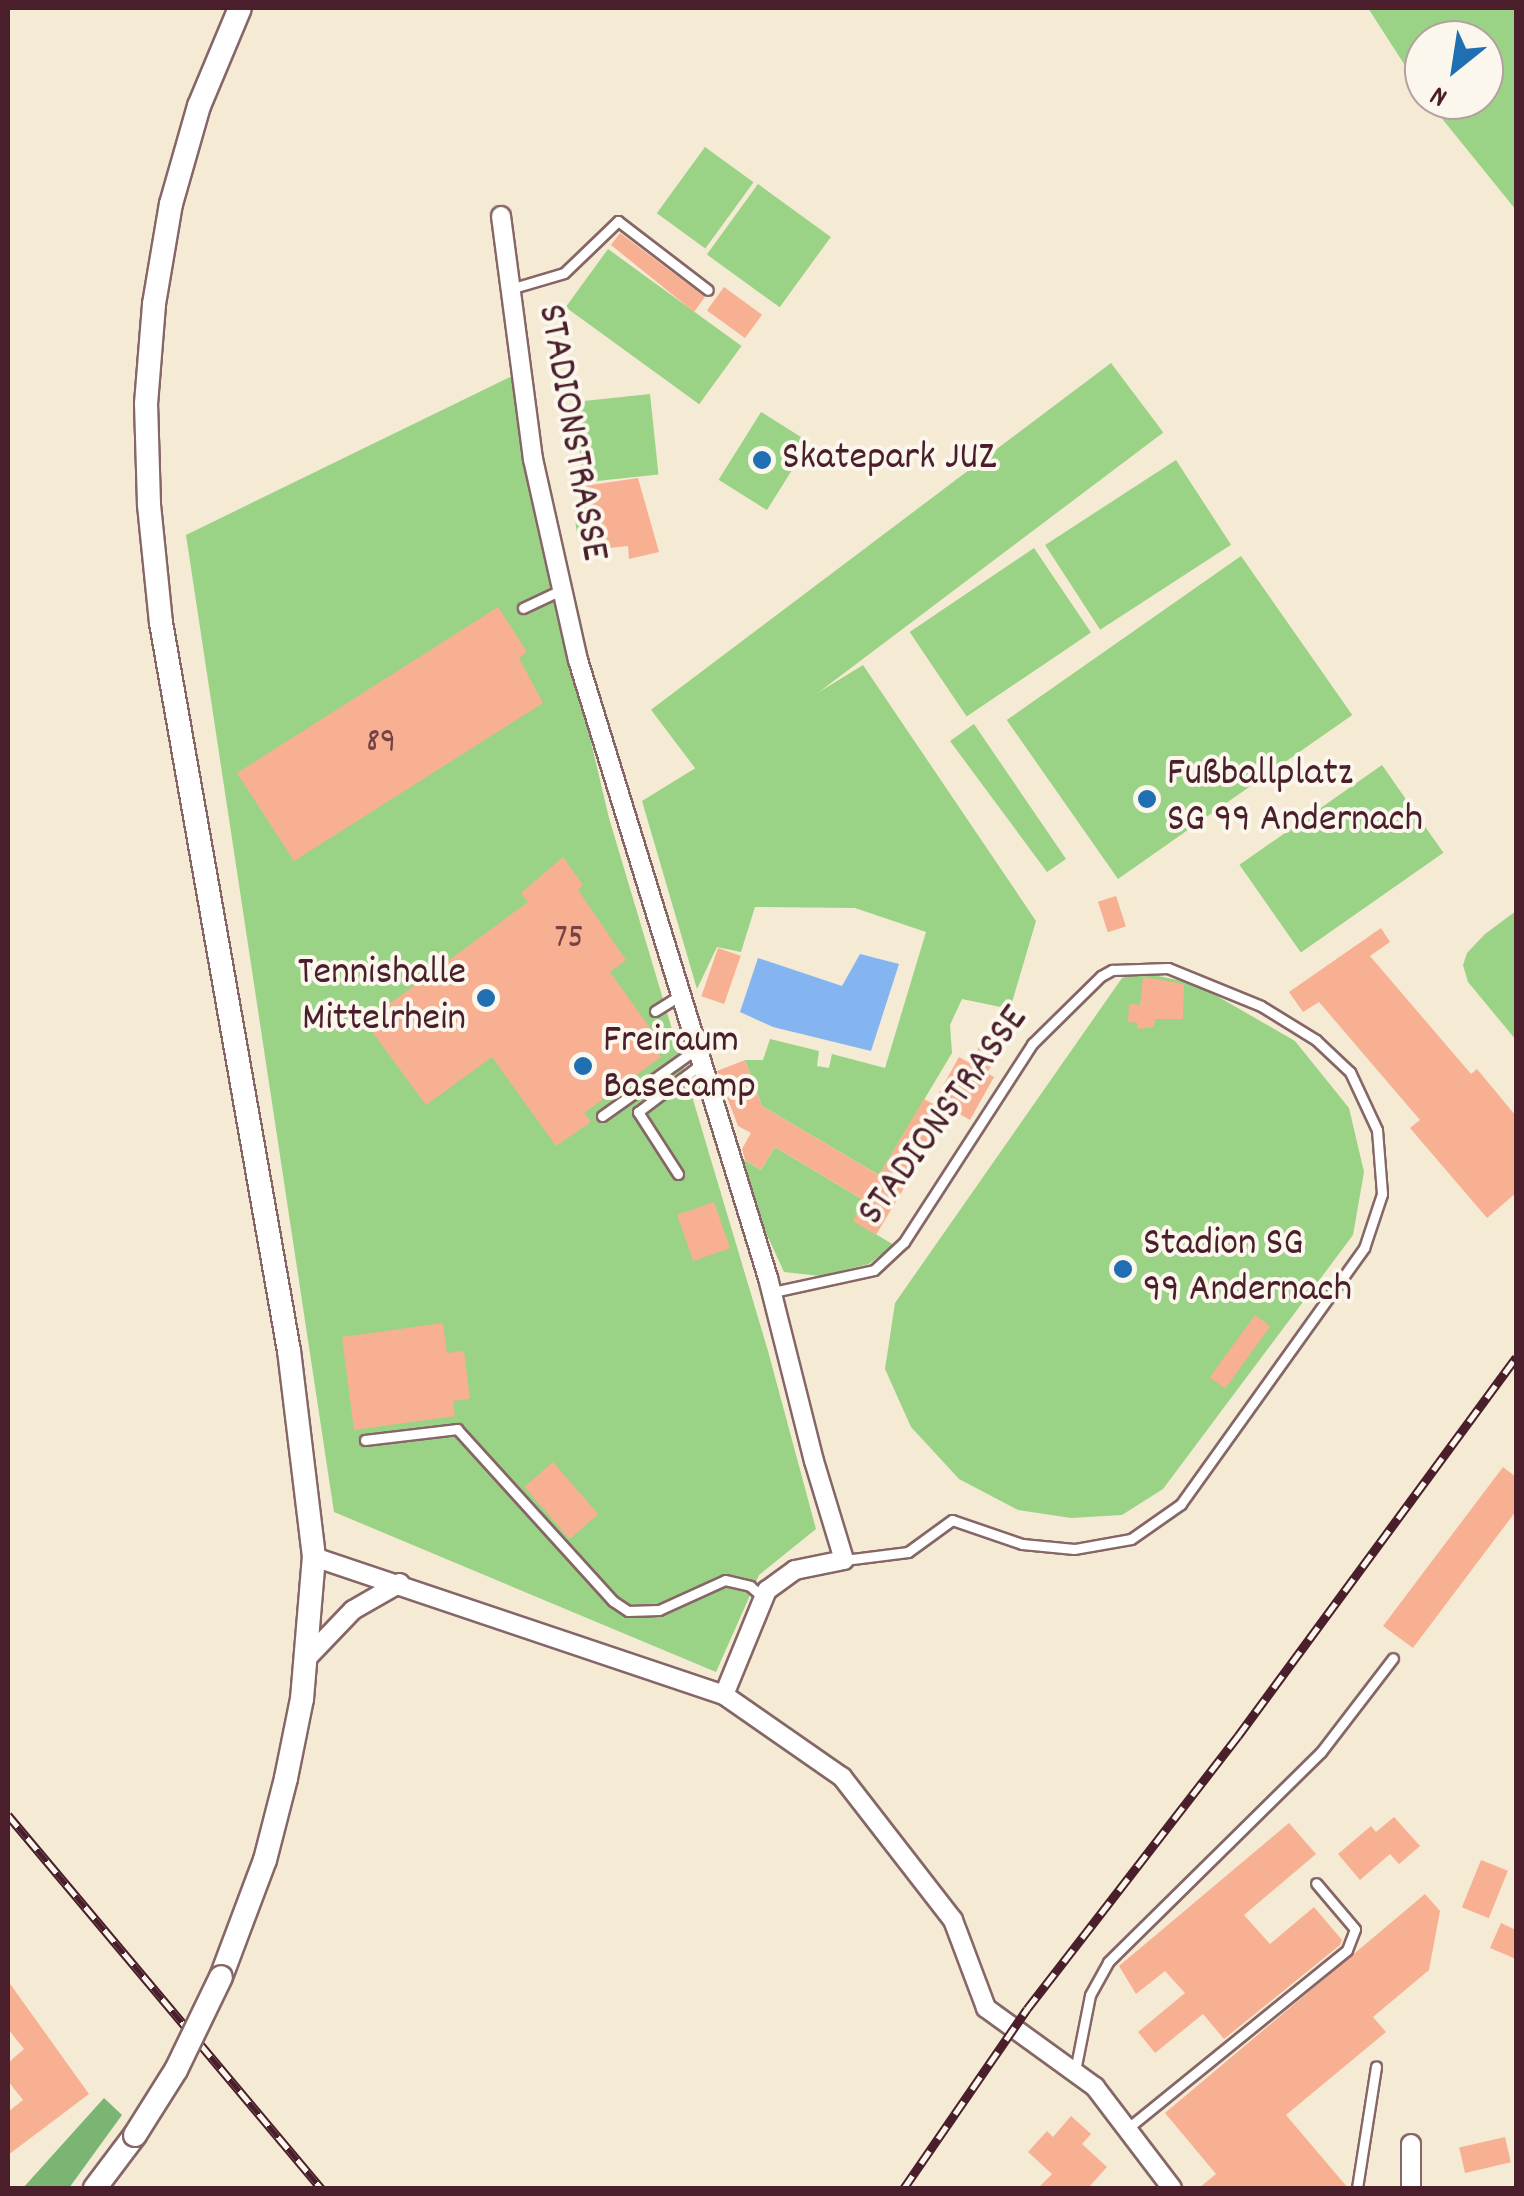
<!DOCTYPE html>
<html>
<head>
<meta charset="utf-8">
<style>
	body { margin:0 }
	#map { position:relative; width:1524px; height:2196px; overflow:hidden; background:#f5ead4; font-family:Dekko,sans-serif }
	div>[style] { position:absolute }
	.green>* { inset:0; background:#9ad386; transform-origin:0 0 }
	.forest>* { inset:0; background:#7bb573 }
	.water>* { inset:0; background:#84b5f0 }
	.building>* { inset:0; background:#f8b093; transform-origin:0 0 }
	.roads { filter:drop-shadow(2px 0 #866666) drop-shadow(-2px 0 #866666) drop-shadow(0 2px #866666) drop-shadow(0 -2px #866666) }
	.lane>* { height:9px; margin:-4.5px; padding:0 4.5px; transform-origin:4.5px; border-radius:4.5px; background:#fff }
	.street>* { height:18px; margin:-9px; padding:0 9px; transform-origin:9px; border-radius:9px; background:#fff }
	.secondary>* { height:22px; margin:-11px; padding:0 11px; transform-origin:11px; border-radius:11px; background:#fff }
	.rail>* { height:9px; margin-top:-4.5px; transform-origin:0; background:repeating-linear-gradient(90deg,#fbf7ec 0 15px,#4a1f2b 0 30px); box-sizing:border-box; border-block:2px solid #4a1f2b }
	.bridges { filter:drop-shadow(2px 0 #866666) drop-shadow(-2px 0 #866666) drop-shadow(0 2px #866666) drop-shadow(0 -2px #866666) }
	.secondary-bridge>* { height:22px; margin:-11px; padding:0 11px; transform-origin:11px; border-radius:11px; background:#fff }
	.dots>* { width:28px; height:28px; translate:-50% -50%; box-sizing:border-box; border:5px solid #fbf7ec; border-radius:50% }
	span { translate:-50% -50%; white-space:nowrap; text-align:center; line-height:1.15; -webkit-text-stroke:8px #fbf7ec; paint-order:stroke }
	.number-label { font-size:35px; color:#764345 }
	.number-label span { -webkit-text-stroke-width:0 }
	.street-label { font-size:40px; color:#4a1f2b }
	.poi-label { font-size:40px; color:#4a1f2b }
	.left { translate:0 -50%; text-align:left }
	.right { translate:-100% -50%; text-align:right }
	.frame { position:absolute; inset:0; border:10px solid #4a1f2b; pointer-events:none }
	.north { position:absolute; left:1404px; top:20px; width:100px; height:100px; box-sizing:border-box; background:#fbf7ec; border:2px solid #b4a19f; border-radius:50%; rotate:210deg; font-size:28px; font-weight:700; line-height:40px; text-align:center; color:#4a1f2b }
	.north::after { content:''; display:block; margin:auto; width:35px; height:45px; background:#1f6fb2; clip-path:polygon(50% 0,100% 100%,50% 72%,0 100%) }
</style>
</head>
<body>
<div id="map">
	<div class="green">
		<i style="clip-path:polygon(1368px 8px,1516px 8px,1516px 210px,1427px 100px,1484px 100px,1484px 40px,1424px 40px,1424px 95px)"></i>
		<i style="left:705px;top:147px;width:60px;height:82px;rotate:36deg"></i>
		<i style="left:758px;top:184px;width:90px;height:87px;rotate:36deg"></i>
		<i style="left:608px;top:249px;width:165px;height:72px;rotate:36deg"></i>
		<i style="left:1111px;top:363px;width:87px;height:576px;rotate:53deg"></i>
		<i style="clip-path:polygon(514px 375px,536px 509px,609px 818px,768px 1351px,816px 1529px,759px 1575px,716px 1672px,334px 1512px,186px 535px)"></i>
		<i style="left:650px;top:394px;width:81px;height:76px;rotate:84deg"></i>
		<i style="left:761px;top:412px;width:57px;height:80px;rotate:32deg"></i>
		<i style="left:1176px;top:460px;width:101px;height:156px;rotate:57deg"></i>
		<i style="left:589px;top:501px;width:32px;height:16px;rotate:83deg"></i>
		<i style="left:1034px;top:548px;width:102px;height:150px;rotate:56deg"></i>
		<i style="left:1241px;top:556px;width:194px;height:286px;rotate:55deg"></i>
		<i style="clip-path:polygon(863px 665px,1036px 921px,1010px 1009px,962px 999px,950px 1025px,952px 1053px,879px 1175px,762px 1106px,745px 1060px,763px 1060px,770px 1039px,819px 1051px,817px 1066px,829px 1068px,832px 1054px,885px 1068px,926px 932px,855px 908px,755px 907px,741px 952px,717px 947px,697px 989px,642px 801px)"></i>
		<i style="clip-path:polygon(974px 724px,1066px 859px,1047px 872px,950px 741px)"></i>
		<i style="left:1382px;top:765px;width:107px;height:174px;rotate:55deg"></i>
		<i style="clip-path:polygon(1516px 911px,1516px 1040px,1468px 982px,1463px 965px,1467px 953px,1485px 934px)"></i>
		<i style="clip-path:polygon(1139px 972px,1196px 984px,1295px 1041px,1349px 1108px,1364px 1172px,1353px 1235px,1163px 1489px,1122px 1515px,1071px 1518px,1018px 1510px,959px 1479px,911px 1427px,885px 1369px,895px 1303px,1122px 978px)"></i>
		<i style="clip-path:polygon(775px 1147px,865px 1201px,854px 1221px,894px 1245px,869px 1264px,820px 1276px,784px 1272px,755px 1209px,738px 1156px,761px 1170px)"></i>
	</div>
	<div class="forest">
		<i style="clip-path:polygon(104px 2098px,122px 2115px,69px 2188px,23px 2188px)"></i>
	</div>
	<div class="water">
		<i style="clip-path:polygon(860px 954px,899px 964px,871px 1051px,773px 1027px,740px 1012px,758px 958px,842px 986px)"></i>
	</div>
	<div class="building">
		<i style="clip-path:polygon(620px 233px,705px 297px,694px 312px,611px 245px)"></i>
		<i style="left:724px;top:287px;width:47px;height:29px;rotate:36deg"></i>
		<i style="clip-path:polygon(638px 478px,659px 552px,629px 559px,628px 546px,590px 550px,584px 486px)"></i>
		<i style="clip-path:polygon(498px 607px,527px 652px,519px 658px,543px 703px,294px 861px,237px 773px)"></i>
		<i style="clip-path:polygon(563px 857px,583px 885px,578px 890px,626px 960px,610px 972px,658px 1039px,651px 1044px,661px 1057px,584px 1113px,591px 1122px,556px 1146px,492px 1057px,426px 1105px,365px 1022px,528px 902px,521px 893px)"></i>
		<i style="left:1116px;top:896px;width:32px;height:19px;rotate:72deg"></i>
		<i style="clip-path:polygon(1381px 928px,1390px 942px,1370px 956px,1471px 1074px,1477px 1069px,1516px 1116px,1516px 1193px,1487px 1218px,1410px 1128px,1420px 1120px,1319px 1002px,1303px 1012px,1289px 992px)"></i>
		<i style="left:718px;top:948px;width:24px;height:51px;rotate:19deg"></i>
		<i style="clip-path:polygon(1143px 977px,1184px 984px,1183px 1019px,1155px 1019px,1154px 1027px,1137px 1029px,1138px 1023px,1128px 1022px,1129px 1004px,1140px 1005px)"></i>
		<i style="clip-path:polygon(984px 1038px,1002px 1048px,987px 1073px,994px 1077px,970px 1120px,951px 1109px,876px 1235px,853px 1221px,865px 1201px,775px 1147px,761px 1170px,745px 1160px,742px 1149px,751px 1133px,738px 1126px,717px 1071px,745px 1060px,762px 1106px,879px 1175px,924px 1099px,933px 1104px,959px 1057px,970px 1063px)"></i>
		<i style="left:714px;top:1202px;width:49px;height:39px;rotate:71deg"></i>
		<i style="left:1255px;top:1315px;width:19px;height:77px;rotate:36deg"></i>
		<i style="clip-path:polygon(443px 1323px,447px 1353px,464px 1351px,470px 1399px,453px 1401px,455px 1416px,354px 1430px,342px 1337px)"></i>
		<i style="left:553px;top:1462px;width:69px;height:38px;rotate:49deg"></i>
		<i style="clip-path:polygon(1503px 1467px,1516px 1477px,1516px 1511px,1413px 1648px,1383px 1626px)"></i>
		<i style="clip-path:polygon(1394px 1817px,1420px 1846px,1399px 1864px,1390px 1854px,1360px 1880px,1338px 1854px,1371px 1826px,1376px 1832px)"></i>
		<i style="clip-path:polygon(1289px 1823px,1316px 1854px,1244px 1915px,1270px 1944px,1314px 1907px,1342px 1940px,1340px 1945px,1224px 2039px,1203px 2014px,1155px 2053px,1138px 2032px,1185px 1993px,1165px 1971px,1136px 1994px,1119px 1966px)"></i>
		<i style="left:1481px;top:1860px;width:29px;height:51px;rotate:22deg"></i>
		<i style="clip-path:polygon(1425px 1894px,1440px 1911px,1429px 1970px,1373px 2017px,1386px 2032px,1286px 2115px,1348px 2188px,1199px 2188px,1216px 2174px,1165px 2113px)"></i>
		<i style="clip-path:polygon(1501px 1923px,1516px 1930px,1516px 1959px,1490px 1948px)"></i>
		<i style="clip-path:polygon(8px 1981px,89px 2094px,8px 2155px,8px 2112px,23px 2100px,8px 2081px,8px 2063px,24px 2049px,8px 2029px)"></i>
		<i style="clip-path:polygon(1071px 2116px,1091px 2134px,1082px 2144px,1107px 2167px,1088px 2188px,1038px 2188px,1052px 2174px,1028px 2152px,1047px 2131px,1053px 2137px)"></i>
		<i style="left:1505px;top:2137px;width:26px;height:47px;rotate:77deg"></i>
	</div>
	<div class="roads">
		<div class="lane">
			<i style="left:510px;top:289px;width:56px;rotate:-16.5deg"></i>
			<i style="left:564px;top:273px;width:75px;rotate:-43.9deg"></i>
			<i style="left:618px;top:221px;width:113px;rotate:37.5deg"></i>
			<i style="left:523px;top:608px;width:42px;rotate:-25.3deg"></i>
			<i style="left:655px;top:1011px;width:28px;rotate:-32deg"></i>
			<i style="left:602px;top:1116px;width:114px;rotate:-35.4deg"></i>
			<i style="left:678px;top:1174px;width:74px;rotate:-122.8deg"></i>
			<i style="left:638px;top:1112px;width:78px;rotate:-37.2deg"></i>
			<i style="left:773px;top:1292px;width:103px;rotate:-12.3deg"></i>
			<i style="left:874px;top:1270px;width:41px;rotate:-43deg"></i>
			<i style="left:904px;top:1242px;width:236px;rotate:-57.1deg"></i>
			<i style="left:1032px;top:1044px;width:97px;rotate:-44.6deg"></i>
			<i style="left:1101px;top:976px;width:13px;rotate:-29deg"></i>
			<i style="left:1112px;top:970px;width:56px;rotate:-2deg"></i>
			<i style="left:1168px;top:968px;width:100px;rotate:22.2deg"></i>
			<i style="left:1261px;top:1006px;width:65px;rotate:31.7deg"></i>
			<i style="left:1316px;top:1040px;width:47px;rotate:43.3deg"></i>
			<i style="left:1350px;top:1072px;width:64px;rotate:65deg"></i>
			<i style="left:1377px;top:1130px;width:64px;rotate:85.5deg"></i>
			<i style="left:1382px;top:1194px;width:57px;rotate:108.4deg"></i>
			<i style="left:1364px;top:1248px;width:315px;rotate:125.6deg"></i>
			<i style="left:1181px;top:1504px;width:61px;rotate:145deg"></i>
			<i style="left:1131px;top:1539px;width:58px;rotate:170deg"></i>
			<i style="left:1074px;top:1549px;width:52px;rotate:-174.5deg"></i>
			<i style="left:1022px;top:1544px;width:74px;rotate:-161.1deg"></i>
			<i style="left:952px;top:1520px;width:54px;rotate:144deg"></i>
			<i style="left:908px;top:1552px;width:64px;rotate:172.9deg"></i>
			<i style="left:365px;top:1440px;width:93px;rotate:-6.8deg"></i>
			<i style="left:457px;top:1429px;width:232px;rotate:47.8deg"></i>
			<i style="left:613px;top:1601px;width:18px;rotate:34deg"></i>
			<i style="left:628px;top:1611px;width:31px;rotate:-2deg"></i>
			<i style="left:659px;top:1610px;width:72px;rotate:-24.4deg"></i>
			<i style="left:725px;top:1580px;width:26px;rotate:13deg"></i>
			<i style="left:750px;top:1586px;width:18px;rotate:41deg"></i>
			<i style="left:1075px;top:2071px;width:77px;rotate:-78.8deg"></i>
			<i style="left:1090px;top:1995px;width:38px;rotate:-61deg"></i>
			<i style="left:1108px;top:1962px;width:299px;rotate:-44.6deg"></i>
			<i style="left:1321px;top:1752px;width:118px;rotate:-52.5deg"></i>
			<i style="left:1128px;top:2128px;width:282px;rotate:-39.1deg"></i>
			<i style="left:1347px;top:1950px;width:22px;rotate:-69deg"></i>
			<i style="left:1355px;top:1929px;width:60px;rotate:-130.3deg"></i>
			<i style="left:1357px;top:2188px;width:123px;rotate:-81.1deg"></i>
		</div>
		<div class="street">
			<i style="left:501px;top:216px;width:245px;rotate:82.5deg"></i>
			<i style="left:533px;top:459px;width:206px;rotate:77.4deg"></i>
			<i style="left:578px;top:660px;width:647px;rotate:72.91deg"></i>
			<i style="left:768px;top:1278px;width:189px;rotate:75.9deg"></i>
			<i style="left:814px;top:1461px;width:103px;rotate:73.1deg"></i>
			<i style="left:844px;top:1560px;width:50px;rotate:168.5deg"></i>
			<i style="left:795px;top:1570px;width:34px;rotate:144deg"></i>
			<i style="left:767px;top:1590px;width:113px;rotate:112.3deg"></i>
			<i style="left:314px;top:1557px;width:433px;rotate:18.6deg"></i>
			<i style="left:724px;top:1695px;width:144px;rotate:34.8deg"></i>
			<i style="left:842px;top:1777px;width:181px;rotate:52.2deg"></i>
			<i style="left:953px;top:1920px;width:94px;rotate:69.4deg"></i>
			<i style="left:986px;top:2008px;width:135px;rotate:35.9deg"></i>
			<i style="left:1095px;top:2087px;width:127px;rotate:52.7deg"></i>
			<i style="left:308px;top:1657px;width:65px;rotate:-46.2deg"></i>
			<i style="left:353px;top:1610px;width:54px;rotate:-29.9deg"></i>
			<i style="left:1411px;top:2188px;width:44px;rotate:-90deg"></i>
		</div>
		<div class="secondary">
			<i style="left:221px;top:1977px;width:125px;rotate:-69.4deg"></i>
			<i style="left:265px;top:1860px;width:85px;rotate:-75.6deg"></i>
			<i style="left:286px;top:1778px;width:81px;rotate:-78.6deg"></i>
			<i style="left:302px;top:1699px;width:143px;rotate:-85.2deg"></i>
			<i style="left:314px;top:1557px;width:208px;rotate:-96.9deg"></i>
			<i style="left:289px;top:1351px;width:739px;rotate:-99.97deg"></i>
			<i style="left:161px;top:623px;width:120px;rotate:-95.8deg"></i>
			<i style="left:149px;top:504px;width:100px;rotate:-91.7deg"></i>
			<i style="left:146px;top:404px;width:100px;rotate:-85.4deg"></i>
			<i style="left:154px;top:304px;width:101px;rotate:-80.4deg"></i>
			<i style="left:171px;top:204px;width:102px;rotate:-74.1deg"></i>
			<i style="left:199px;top:106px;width:106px;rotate:-67.3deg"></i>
			<i style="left:95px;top:2188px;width:66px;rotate:-53deg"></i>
		</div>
	</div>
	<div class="rail">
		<i style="left:8px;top:1815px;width:487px;rotate:50deg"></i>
		<i style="left:904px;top:2188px;width:217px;rotate:-55.5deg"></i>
		<i style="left:1027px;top:2009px;width:345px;rotate:-52.3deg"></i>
		<i style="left:1238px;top:1736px;width:470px;rotate:-53.7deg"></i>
	</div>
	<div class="bridges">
		<div class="secondary-bridge">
			<i style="left:135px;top:2135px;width:77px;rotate:-57.8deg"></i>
			<i style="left:176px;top:2070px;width:103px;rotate:-64.2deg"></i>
		</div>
	</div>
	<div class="dots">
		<i style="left:762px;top:460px;background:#1f6fb2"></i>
		<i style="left:1147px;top:799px;background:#1f6fb2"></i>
		<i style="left:486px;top:998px;background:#1f6fb2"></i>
		<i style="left:583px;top:1066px;background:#1f6fb2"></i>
		<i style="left:1123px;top:1269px;background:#1f6fb2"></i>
	</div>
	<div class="number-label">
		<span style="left:381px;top:743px">89</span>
		<span style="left:569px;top:939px">75</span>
	</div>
	<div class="street-label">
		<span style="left:570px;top:433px;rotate:80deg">STADIONSTRASSE</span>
		<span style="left:945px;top:1117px;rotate:-54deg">STADIONSTRASSE</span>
	</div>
	<div class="poi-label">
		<span class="left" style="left:782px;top:460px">Skatepark JUZ</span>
		<span class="left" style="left:1167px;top:799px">Fußballplatz<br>SG 99 Andernach</span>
		<span class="right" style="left:466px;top:998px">Tennishalle<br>Mittelrhein</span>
		<span class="left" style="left:603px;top:1066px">Freiraum<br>Basecamp</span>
		<span class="left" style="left:1143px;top:1269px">Stadion SG<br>99 Andernach</span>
	</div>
	<div class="frame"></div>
	<div class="north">N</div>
</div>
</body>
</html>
